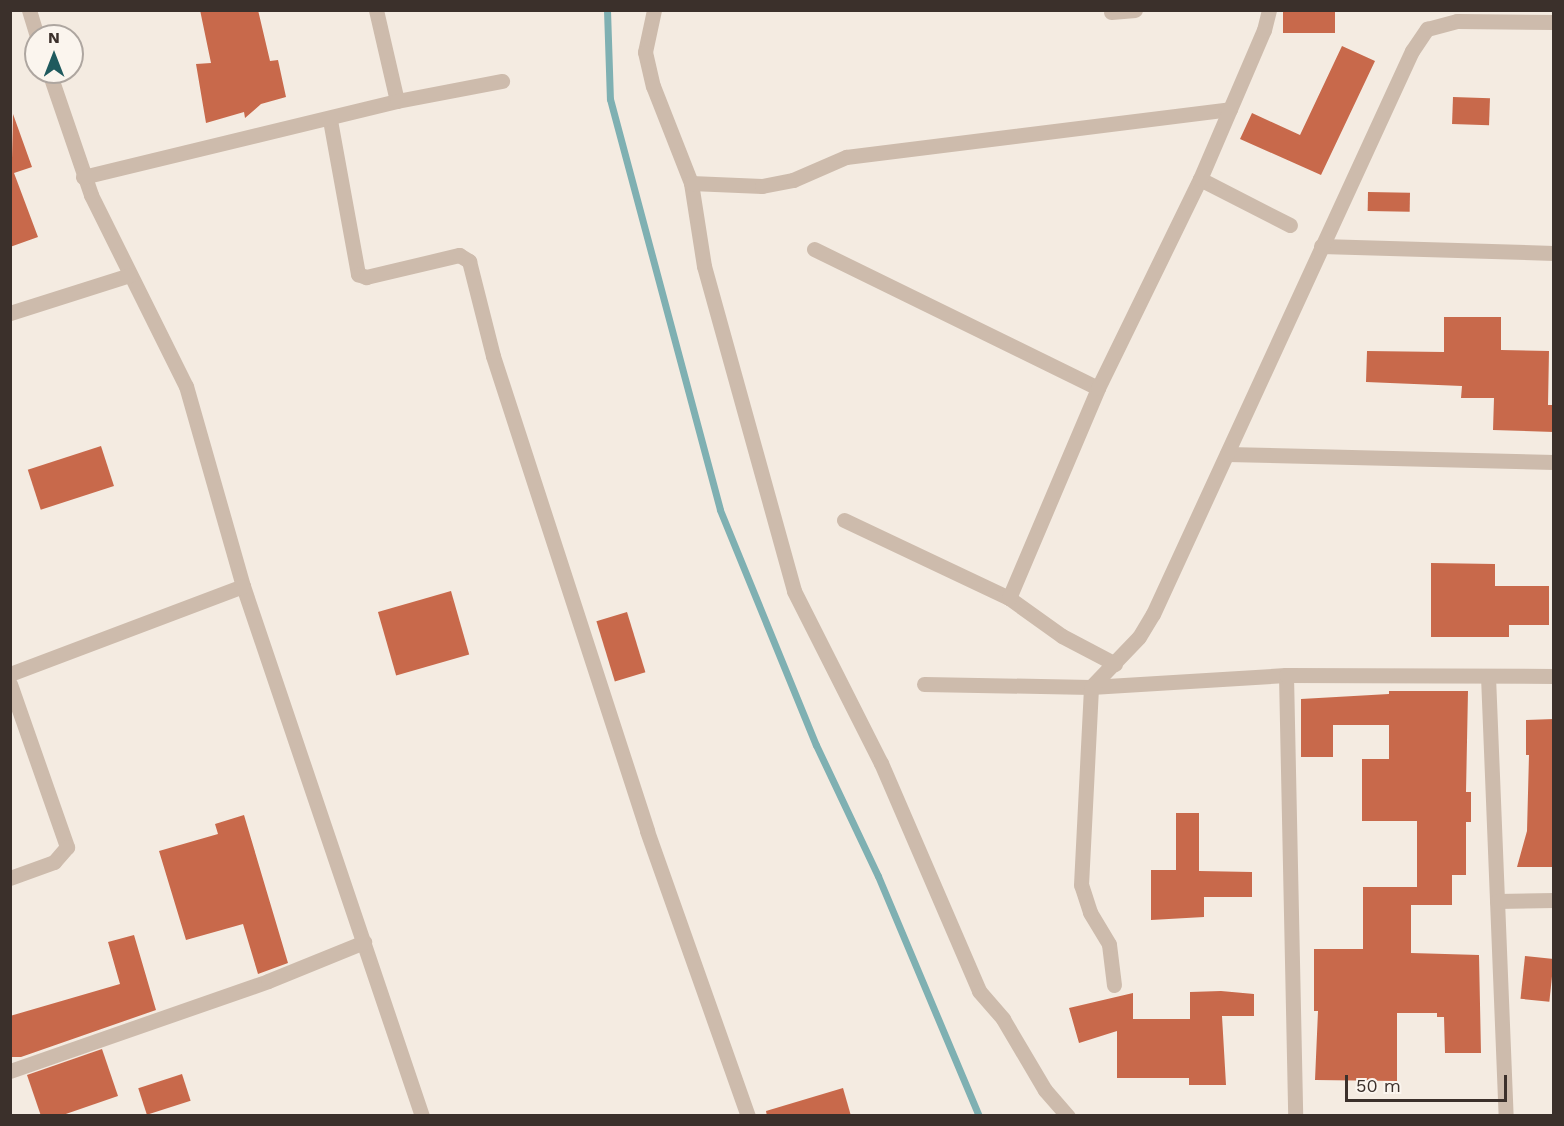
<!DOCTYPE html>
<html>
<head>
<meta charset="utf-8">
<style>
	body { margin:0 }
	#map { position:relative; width:1564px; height:1126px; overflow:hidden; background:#f4ebe1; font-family:"Work Sans",sans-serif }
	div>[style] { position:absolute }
	.stream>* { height:7px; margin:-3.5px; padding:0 3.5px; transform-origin:3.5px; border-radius:3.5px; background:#7fb0b2 }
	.building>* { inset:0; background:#c8694b; transform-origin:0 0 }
	.minor>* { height:15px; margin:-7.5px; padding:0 7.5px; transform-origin:7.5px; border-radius:7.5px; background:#cdbbac }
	span { translate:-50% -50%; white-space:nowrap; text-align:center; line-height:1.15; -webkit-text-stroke:5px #fbf5ee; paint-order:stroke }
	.frame { position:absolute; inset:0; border:12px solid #3b302b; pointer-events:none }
	.north { position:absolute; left:24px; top:24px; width:60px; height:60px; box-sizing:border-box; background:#fbf5ee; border:2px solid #aea6a0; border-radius:50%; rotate:0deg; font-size:16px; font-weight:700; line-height:24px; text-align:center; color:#3b302b }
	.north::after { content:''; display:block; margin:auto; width:21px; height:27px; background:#1f5a5e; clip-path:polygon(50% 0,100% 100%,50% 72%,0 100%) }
	.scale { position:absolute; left:1345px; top:1075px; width:162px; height:27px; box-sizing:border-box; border:3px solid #3b302b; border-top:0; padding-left:8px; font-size:18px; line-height:21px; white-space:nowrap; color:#3b302b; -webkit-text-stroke:4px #fbf5ee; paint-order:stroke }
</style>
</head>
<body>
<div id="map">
	<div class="stream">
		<i style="left:607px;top:10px;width:89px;rotate:88.1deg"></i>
		<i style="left:610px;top:99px;width:425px;rotate:75deg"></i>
		<i style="left:720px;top:510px;width:254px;rotate:67.8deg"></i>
		<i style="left:816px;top:745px;width:145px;rotate:64.7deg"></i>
		<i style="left:878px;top:876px;width:260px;rotate:67.2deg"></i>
	</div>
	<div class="building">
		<i style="clip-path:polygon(200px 10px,258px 10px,270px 61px,278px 60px,286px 97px,261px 104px,245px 118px,244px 112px,206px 123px,196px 64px,211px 63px)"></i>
		<i style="left:1335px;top:12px;width:21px;height:52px;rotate:90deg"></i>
		<i style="clip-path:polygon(1342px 46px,1375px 61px,1321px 175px,1240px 139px,1252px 113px,1300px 135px)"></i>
		<i style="left:1453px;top:97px;width:37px;height:27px;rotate:2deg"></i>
		<i style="clip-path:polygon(13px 114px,32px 167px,14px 173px,38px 237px,10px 247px)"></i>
		<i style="left:1368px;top:192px;width:42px;height:19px;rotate:1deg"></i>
		<i style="clip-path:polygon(1444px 317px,1501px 317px,1501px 350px,1549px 351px,1548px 405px,1554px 405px,1554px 432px,1493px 430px,1494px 398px,1461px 398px,1462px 386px,1366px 382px,1367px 351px,1444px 352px)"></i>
		<i style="left:101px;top:446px;width:42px;height:77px;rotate:72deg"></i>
		<i style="clip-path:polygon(1431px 563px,1495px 564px,1495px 586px,1549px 586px,1549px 625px,1509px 625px,1509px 637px,1431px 637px)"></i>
		<i style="left:451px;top:591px;width:66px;height:76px;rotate:74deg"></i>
		<i style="left:627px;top:612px;width:63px;height:32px;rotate:73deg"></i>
		<i style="clip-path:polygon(1389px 691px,1468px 691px,1466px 792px,1471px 792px,1471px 822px,1466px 822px,1466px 875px,1452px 875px,1452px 905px,1411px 905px,1411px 953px,1479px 955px,1481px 1053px,1445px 1053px,1444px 1017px,1437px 1017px,1437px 1013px,1397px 1013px,1397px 1081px,1315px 1080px,1318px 1011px,1314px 1011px,1314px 949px,1363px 949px,1363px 887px,1417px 887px,1417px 821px,1362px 821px,1362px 759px,1389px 759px,1389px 725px,1333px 725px,1333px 757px,1301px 757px,1301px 699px,1389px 694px)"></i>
		<i style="clip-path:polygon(1554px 719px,1554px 867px,1517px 867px,1527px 831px,1529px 755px,1526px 755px,1526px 720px)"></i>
		<i style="clip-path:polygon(1176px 813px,1199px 813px,1199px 871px,1252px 872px,1252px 897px,1204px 897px,1204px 917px,1151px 920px,1151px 870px,1176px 870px)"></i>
		<i style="clip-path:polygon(244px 815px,288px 963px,258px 974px,243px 924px,186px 940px,159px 851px,218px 834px,215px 824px)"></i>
		<i style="clip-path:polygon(134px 935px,156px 1010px,21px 1057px,10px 1057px,10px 1016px,120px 984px,108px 942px)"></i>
		<i style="left:1525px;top:956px;width:29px;height:43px;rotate:6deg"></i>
		<i style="clip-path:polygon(1221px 991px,1254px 994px,1254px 1016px,1222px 1016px,1226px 1085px,1189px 1085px,1189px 1078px,1117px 1078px,1117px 1031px,1079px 1043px,1069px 1008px,1133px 993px,1133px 1019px,1190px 1019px,1190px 992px)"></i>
		<i style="clip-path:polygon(102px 1049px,118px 1096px,60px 1116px,41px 1116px,27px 1075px)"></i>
		<i style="left:182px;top:1074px;width:28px;height:46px;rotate:72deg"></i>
		<i style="clip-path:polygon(843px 1088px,851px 1116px,767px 1116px,766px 1111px)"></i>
	</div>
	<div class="minor">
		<i style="left:29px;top:10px;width:27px;rotate:73deg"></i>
		<i style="left:376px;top:10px;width:93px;rotate:77deg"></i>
		<i style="left:654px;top:10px;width:43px;rotate:102.1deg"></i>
		<i style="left:645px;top:52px;width:35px;rotate:77deg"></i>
		<i style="left:653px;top:86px;width:104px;rotate:68.6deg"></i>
		<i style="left:691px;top:183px;width:84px;rotate:81.1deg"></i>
		<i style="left:704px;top:266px;width:337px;rotate:74.5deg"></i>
		<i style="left:794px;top:591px;width:193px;rotate:63.2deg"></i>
		<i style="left:881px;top:763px;width:248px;rotate:66.7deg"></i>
		<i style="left:979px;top:991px;width:37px;rotate:49deg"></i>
		<i style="left:1003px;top:1019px;width:82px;rotate:59.4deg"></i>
		<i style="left:1045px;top:1090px;width:35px;rotate:49deg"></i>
		<i style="left:1111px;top:12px;width:24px;rotate:-5deg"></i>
		<i style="left:49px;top:72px;width:130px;rotate:71.1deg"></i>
		<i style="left:91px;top:195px;width:213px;rotate:63.6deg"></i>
		<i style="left:186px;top:386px;width:208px;rotate:74.1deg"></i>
		<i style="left:243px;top:586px;width:559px;rotate:71.34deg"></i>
		<i style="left:330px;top:120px;width:157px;rotate:79.7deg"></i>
		<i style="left:358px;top:274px;width:9px;rotate:21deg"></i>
		<i style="left:366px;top:277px;width:96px;rotate:-13.3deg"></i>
		<i style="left:459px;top:255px;width:12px;rotate:31deg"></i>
		<i style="left:469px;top:261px;width:98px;rotate:75.8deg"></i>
		<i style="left:493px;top:356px;width:499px;rotate:72deg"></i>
		<i style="left:647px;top:831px;width:302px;rotate:70.5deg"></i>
		<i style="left:83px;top:177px;width:323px;rotate:-13.6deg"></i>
		<i style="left:397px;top:101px;width:107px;rotate:-10.8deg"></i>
		<i style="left:1200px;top:179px;width:101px;rotate:27.1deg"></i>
		<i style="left:691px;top:183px;width:71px;rotate:2.4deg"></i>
		<i style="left:762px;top:186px;width:32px;rotate:-11deg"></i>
		<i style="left:793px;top:180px;width:58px;rotate:-23.5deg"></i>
		<i style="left:846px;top:157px;width:387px;rotate:-7.1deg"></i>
		<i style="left:1321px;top:246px;width:233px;rotate:1.7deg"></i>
		<i style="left:814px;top:249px;width:316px;rotate:26.1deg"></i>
		<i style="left:10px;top:313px;width:126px;rotate:-17.6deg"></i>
		<i style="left:1227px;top:454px;width:327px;rotate:1.4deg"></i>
		<i style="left:844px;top:520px;width:183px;rotate:25.3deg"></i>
		<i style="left:1009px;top:598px;width:65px;rotate:35.6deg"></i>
		<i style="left:1062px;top:636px;width:60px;rotate:27.8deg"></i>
		<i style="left:1009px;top:598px;width:228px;rotate:-67deg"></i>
		<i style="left:1098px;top:388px;width:233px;rotate:-64deg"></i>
		<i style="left:1200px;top:179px;width:162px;rotate:-66.8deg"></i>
		<i style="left:1264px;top:30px;width:21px;rotate:-76deg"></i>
		<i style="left:10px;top:674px;width:249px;rotate:-20.7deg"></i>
		<i style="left:1286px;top:675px;width:441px;rotate:88.8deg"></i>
		<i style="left:1488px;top:676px;width:440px;rotate:87.7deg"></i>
		<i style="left:10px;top:684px;width:173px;rotate:70.7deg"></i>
		<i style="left:67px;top:847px;width:20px;rotate:131deg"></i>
		<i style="left:54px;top:862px;width:47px;rotate:160deg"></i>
		<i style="left:924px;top:684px;width:167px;rotate:1deg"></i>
		<i style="left:1091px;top:687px;width:195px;rotate:-3.5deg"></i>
		<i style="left:1286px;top:675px;width:268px;rotate:0.2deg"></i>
		<i style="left:1497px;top:901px;width:57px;rotate:-1deg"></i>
		<i style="left:1114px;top:985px;width:41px;rotate:-97deg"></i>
		<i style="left:1109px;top:944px;width:37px;rotate:-121deg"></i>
		<i style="left:1090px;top:912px;width:28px;rotate:-108deg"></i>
		<i style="left:1081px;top:885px;width:198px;rotate:-87.1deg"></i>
		<i style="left:1091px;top:687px;width:69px;rotate:-46.2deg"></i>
		<i style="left:1139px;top:637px;width:27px;rotate:-59deg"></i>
		<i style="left:1153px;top:614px;width:620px;rotate:-65.3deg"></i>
		<i style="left:1412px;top:51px;width:27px;rotate:-56deg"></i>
		<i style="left:1427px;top:29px;width:31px;rotate:-15deg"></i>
		<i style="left:1457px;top:21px;width:97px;rotate:0.6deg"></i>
		<i style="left:10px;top:1071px;width:273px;rotate:-19.2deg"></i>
		<i style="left:268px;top:981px;width:104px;rotate:-22.1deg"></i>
	</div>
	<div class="frame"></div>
	<div class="north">N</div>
	<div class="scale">50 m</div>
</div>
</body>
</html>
